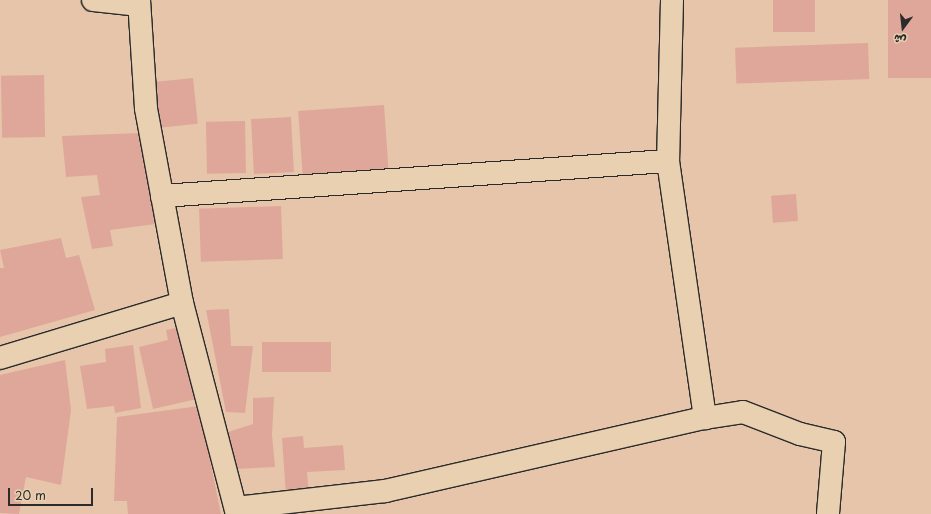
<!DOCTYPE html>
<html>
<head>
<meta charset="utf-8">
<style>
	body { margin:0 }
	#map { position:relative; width:931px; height:514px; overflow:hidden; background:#e6c5aa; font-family:"Playpen Sans","Playpen Sans Arabic",sans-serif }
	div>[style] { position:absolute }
	.building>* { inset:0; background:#dfa79a; transform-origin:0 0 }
	.roads { filter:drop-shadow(1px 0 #2b2b2b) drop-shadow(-1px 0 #2b2b2b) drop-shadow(0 1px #2b2b2b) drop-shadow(0 -1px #2b2b2b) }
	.minor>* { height:22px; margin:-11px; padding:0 11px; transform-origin:11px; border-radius:11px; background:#e8d0b0 }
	span { translate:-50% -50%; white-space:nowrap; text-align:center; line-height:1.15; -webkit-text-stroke:3px #e8d0b0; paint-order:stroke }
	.north { position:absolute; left:883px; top:8px; width:40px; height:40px; -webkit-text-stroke:3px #e8d0b0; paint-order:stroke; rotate:195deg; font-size:11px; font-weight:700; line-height:16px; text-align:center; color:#2b2b2b }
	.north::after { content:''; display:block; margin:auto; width:14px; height:18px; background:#2b2b2b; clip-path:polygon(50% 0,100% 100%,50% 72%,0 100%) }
	.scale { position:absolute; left:8px; top:488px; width:85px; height:18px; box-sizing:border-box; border:2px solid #2b2b2b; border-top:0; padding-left:5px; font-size:12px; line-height:14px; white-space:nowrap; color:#2b2b2b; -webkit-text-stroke:3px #e8d0b0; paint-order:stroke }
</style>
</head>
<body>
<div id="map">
	<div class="building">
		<i style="left:773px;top:0;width:42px;height:32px"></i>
		<i style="left:888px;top:0;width:43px;height:78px"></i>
		<i style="left:868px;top:43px;width:36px;height:133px;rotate:88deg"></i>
		<i style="left:44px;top:75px;width:62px;height:43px;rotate:89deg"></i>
		<i style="left:193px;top:78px;width:46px;height:39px;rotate:84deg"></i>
		<i style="left:384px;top:105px;width:64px;height:86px;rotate:86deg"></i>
		<i style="left:291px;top:117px;width:55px;height:40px;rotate:87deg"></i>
		<i style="left:245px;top:121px;width:52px;height:39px;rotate:89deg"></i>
		<i style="clip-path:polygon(140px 133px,156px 224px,110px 230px,113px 246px,92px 249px,81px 197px,100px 195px,97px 175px,66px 177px,62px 136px)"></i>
		<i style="left:796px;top:194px;width:27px;height:25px;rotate:86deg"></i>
		<i style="left:281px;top:206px;width:53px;height:82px;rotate:88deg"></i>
		<i style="clip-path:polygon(61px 238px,66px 258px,79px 255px,95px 310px,0 337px,0 268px,4px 268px,0 250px)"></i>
		<i style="clip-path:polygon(229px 309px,231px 346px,253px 346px,245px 413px,226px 412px,206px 310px)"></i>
		<i style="clip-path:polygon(181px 327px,197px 399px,153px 409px,139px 347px,168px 340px,166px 330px)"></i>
		<i style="left:262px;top:342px;width:69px;height:30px"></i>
		<i style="clip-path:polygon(133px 345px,141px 408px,115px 413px,114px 406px,87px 409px,80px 366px,106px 362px,105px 349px)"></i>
		<i style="clip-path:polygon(65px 360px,71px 410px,61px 485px,26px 477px,19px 514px,0 513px,0 375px)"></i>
		<i style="clip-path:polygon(274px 397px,272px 435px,275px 467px,235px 469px,228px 432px,253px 424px,253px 398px)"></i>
		<i style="clip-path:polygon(199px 406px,221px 514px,128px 514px,127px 501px,114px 501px,117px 417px)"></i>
		<i style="clip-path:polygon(303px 436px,304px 448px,343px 445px,345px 470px,307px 472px,309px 494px,286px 496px,282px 438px)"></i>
	</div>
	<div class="roads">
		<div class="minor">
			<i style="left:93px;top:0;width:45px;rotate:6.3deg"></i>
			<i style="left:672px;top:0;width:161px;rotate:91.4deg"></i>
			<i style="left:668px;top:161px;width:260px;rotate:81.8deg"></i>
			<i style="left:705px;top:418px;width:38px;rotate:-9deg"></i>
			<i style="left:743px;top:412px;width:61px;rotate:21.1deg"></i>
			<i style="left:800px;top:434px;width:35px;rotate:13deg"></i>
			<i style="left:834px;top:442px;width:72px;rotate:94.8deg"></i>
			<i style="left:162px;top:196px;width:507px;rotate:-3.96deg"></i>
			<i style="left:182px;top:303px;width:218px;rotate:75.4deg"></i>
			<i style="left:0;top:358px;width:190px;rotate:-16.8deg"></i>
			<i style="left:182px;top:303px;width:198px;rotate:-100.5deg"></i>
			<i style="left:146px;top:108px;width:108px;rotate:-93.7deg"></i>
			<i style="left:236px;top:508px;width:150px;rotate:-6.5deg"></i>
			<i style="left:385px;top:491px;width:328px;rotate:-12.9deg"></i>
		</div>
	</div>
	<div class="north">ش</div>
	<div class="scale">20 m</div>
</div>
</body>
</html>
